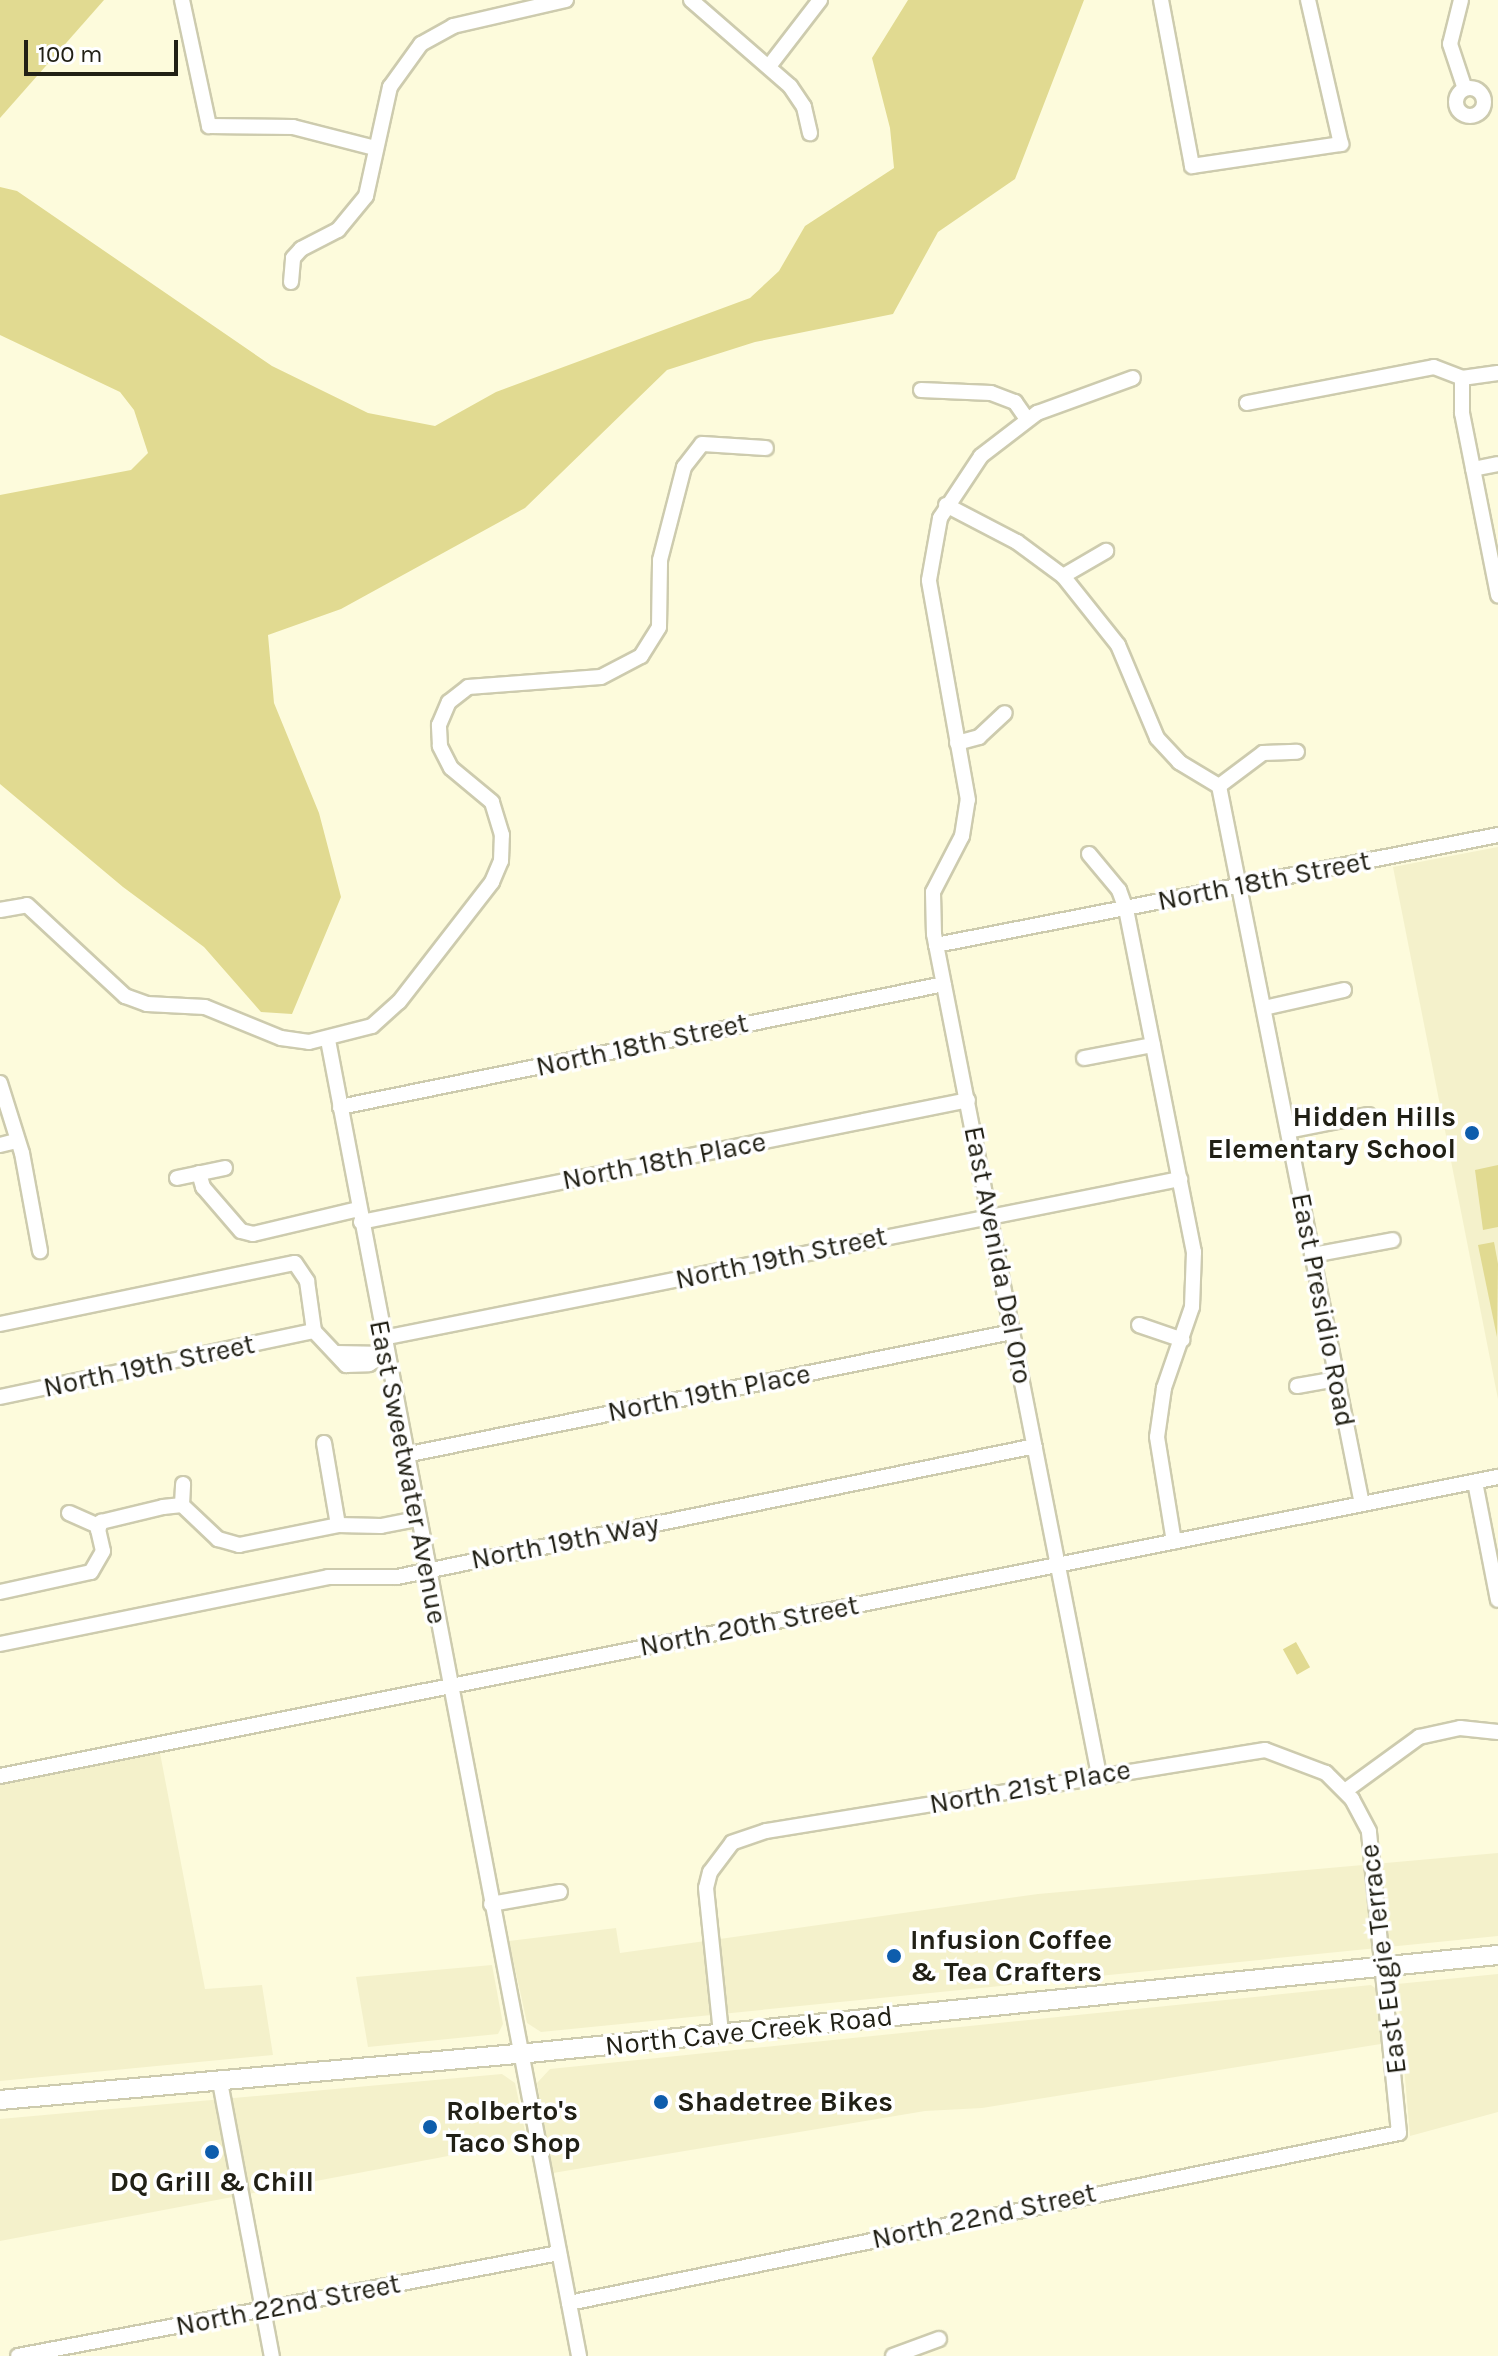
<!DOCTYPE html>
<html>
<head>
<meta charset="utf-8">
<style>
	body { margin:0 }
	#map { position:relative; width:1498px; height:2356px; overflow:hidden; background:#fdfbdc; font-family:Karla,sans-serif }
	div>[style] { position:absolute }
	.built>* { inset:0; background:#f4f1cb }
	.green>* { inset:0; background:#e1da91; transform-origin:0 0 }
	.roads { filter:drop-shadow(2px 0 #cdcbae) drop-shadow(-2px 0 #cdcbae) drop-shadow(0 2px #cdcbae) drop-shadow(0 -2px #cdcbae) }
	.minor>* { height:14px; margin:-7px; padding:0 7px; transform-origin:7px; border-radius:7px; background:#fff }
	.minor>.ring { margin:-7px; padding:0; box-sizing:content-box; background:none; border:14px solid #fff; border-radius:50% }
	.major>* { height:18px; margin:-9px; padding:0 9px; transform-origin:9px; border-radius:9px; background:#fff }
	.dots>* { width:22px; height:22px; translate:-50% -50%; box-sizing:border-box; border:4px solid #fff; border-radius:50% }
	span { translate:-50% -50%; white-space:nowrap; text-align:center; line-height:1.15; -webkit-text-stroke:7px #fff; paint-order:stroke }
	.street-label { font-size:28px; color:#212015 }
	.poi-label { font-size:28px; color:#212015; font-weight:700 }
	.right { translate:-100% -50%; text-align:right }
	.left { translate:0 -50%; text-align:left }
	.scale { position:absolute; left:24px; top:40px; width:154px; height:36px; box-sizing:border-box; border:4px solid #212015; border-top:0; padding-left:10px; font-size:24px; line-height:28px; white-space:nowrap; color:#212015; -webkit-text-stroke:6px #fff; paint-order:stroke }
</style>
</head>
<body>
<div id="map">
	<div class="built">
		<i style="clip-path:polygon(1498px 847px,1498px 1399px,1393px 867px)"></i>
		<i style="clip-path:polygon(160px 1753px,205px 1989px,262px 1985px,273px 2055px,0 2081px,0 1785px)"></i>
		<i style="clip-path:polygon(1498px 1853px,1498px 1936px,541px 2032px,527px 2023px,509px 1941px,616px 1928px,620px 1953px,1038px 1894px)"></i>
		<i style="clip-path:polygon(492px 1965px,503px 2024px,498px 2034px,368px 2047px,356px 1977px)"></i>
		<i style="clip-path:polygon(1498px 1974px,1498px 2112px,1410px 2136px,1397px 1984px)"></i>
		<i style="clip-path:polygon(1371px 1985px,1379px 1991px,1387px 2043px,982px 2108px,925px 2111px,553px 2173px,537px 2083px,550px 2069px)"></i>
		<i style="clip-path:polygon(502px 2074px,515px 2083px,527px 2141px,0 2241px,0 2119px)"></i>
	</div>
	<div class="green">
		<i style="clip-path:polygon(0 0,104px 0,0 118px)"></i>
		<i style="clip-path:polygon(908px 0,1084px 0,1015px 179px,938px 232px,893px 314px,755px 342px,667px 370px,525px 508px,341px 609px,268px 635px,274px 703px,319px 813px,341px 897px,292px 1014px,261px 1012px,204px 947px,123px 887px,0 784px,0 495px,131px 470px,148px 453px,134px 410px,120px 392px,0 335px,0 187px,17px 191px,272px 366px,368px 413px,435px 426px,496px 392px,750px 298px,779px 271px,805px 226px,894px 168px,890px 128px,872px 58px)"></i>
		<i style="clip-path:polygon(1498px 1165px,1498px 1227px,1483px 1230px,1475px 1170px)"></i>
		<i style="clip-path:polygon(1494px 1242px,1498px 1264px,1497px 1337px,1478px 1245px)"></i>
		<i style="left:1296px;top:1642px;width:29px;height:15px;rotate:61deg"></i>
	</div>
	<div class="roads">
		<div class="minor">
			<i style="left:182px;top:0;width:129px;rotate:77.9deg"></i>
			<i style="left:209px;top:126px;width:84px;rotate:0.7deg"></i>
			<i style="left:293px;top:127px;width:85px;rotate:14.4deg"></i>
			<i style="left:691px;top:0;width:131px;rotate:41deg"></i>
			<i style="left:790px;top:86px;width:25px;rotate:56deg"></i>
			<i style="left:804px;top:107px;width:27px;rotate:77deg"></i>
			<i style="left:1161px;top:0;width:169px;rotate:79.4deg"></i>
			<i style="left:1192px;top:166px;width:151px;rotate:-8.4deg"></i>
			<i style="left:1341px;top:144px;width:148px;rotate:-102.9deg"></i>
			<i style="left:1461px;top:0;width:45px;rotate:104deg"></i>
			<i style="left:1450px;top:44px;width:47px;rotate:71.6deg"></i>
			<i style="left:770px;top:65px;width:82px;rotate:-52.4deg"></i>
			<i class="ring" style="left:1456px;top:88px;width:14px;height:14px"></i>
			<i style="left:291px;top:282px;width:24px;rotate:-85deg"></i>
			<i style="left:293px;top:258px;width:12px;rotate:-48deg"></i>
			<i style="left:301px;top:249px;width:42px;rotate:-27.2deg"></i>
			<i style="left:338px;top:230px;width:44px;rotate:-50.5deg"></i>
			<i style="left:366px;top:196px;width:112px;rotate:-77.6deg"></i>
			<i style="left:390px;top:87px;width:53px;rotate:-54.2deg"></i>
			<i style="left:421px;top:44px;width:37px;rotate:-29deg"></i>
			<i style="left:453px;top:26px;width:116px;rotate:-13deg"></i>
			<i style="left:1462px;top:378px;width:35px;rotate:90deg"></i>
			<i style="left:1462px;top:413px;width:186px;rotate:78.8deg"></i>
			<i style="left:921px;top:390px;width:70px;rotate:2.5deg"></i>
			<i style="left:991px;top:393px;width:26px;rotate:21deg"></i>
			<i style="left:1015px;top:402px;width:21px;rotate:55deg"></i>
			<i style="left:1247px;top:403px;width:190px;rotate:-10.9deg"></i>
			<i style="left:1434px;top:367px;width:30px;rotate:21deg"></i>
			<i style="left:1462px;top:378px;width:36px;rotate:-8deg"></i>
			<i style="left:1473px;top:469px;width:25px;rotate:-11deg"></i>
			<i style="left:946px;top:505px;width:80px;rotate:27.5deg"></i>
			<i style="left:1017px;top:542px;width:57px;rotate:36.5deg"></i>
			<i style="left:1063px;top:576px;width:88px;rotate:51.4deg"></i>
			<i style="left:1118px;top:645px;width:101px;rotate:67.2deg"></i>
			<i style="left:1157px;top:738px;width:33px;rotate:47deg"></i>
			<i style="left:1179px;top:762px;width:47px;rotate:31deg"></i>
			<i style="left:1063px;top:576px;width:50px;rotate:-30.2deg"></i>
			<i style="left:957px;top:743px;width:23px;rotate:-15deg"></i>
			<i style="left:979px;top:737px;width:35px;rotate:-43deg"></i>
			<i style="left:1219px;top:786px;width:732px;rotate:78.74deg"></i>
			<i style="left:1219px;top:786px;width:55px;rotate:-36.9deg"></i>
			<i style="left:1263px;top:753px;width:34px;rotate:-2deg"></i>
			<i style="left:1089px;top:854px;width:47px;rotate:50.2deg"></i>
			<i style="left:1119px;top:890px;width:20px;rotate:70deg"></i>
			<i style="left:1126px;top:909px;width:350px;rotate:78.8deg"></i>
			<i style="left:1194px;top:1252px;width:55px;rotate:92.1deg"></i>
			<i style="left:1192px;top:1307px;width:86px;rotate:109.1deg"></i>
			<i style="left:1164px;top:1388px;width:49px;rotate:98.1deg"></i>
			<i style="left:1157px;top:1437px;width:106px;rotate:80.8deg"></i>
			<i style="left:0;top:910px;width:27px;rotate:-10deg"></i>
			<i style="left:27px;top:905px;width:134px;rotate:42.9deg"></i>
			<i style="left:125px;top:996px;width:23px;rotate:20deg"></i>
			<i style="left:147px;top:1004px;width:58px;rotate:3deg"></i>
			<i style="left:205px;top:1007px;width:82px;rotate:22.2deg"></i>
			<i style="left:281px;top:1038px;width:28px;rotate:8deg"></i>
			<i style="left:309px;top:1042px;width:65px;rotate:-14.3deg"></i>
			<i style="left:372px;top:1026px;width:36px;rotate:-42deg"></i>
			<i style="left:399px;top:1002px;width:152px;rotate:-52.2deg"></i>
			<i style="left:492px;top:882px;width:23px;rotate:-67deg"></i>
			<i style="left:501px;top:861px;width:26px;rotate:-88deg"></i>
			<i style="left:502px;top:835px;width:34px;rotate:-107deg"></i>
			<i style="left:492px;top:802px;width:53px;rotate:-140.3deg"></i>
			<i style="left:451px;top:768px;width:25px;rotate:-117deg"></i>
			<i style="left:440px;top:746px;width:21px;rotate:-93deg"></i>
			<i style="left:439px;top:725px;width:25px;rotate:-67deg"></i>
			<i style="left:449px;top:702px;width:24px;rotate:-38deg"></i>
			<i style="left:468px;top:687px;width:133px;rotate:-4.3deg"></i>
			<i style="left:601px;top:677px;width:45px;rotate:-27.7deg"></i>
			<i style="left:641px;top:656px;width:34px;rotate:-58deg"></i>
			<i style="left:659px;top:627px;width:67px;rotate:-89.1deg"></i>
			<i style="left:660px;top:560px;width:96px;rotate:-75.5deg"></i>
			<i style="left:684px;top:467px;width:29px;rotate:-52deg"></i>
			<i style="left:702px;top:444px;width:64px;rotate:3.6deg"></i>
			<i style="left:936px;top:945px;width:573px;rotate:-11.07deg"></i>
			<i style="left:1264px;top:1008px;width:82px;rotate:-12.7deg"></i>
			<i style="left:328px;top:1040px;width:1340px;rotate:79.2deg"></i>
			<i style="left:1084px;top:1058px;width:70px;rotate:-10.7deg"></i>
			<i style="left:0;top:1083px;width:73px;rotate:72.6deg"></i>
			<i style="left:22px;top:1153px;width:100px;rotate:79.6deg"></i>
			<i style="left:340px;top:1107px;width:616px;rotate:-11.51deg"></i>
			<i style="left:1288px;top:1131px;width:82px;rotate:-11.3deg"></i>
			<i style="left:0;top:1145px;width:16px;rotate:-14deg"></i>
			<i style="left:199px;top:1173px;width:15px;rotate:74deg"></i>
			<i style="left:203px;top:1187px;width:58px;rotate:49.2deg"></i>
			<i style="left:241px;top:1231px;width:12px;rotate:14deg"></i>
			<i style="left:253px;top:1234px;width:109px;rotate:-13.3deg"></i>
			<i style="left:177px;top:1178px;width:49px;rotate:-11.8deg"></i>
			<i style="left:361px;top:1222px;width:619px;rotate:-11.36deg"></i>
			<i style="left:1312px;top:1255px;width:82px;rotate:-10.5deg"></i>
			<i style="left:0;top:1324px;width:301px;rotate:-11.7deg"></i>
			<i style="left:295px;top:1263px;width:22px;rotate:56deg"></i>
			<i style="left:307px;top:1281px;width:50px;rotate:82deg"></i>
			<i style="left:1139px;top:1325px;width:46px;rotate:18.8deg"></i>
			<i style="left:383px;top:1338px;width:813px;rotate:-11.28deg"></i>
			<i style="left:336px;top:1353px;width:50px;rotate:1.1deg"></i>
			<i style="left:1297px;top:1386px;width:41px;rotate:-9.9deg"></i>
			<i style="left:0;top:1397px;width:321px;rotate:-11.9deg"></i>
			<i style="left:314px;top:1331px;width:47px;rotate:46.7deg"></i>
			<i style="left:346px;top:1365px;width:23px;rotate:-2deg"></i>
			<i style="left:369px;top:1364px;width:20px;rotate:-30deg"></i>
			<i style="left:324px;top:1443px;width:83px;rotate:80.3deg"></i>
			<i style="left:405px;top:1455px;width:619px;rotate:-11.46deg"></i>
			<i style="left:1475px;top:1482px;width:120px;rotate:79deg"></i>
			<i style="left:182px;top:1505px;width:21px;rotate:-87deg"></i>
			<i style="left:69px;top:1513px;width:32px;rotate:24deg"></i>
			<i style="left:0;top:1592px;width:93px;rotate:-12.4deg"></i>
			<i style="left:91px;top:1572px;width:24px;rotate:-60deg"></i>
			<i style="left:103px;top:1551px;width:22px;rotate:-103deg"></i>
			<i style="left:98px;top:1530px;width:9px;rotate:-69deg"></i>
			<i style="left:101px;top:1522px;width:64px;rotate:-13.6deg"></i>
			<i style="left:163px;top:1507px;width:19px;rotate:-6deg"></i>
			<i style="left:182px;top:1505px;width:50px;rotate:43.4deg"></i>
			<i style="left:218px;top:1539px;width:22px;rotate:16deg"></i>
			<i style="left:239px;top:1545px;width:101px;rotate:-11.4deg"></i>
			<i style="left:338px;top:1525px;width:43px;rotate:1.3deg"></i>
			<i style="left:381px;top:1526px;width:37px;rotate:-11deg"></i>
			<i style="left:0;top:1644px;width:335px;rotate:-11.5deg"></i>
			<i style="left:328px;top:1577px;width:69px"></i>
			<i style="left:397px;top:1577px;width:651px;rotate:-11.6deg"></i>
			<i style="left:1099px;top:1775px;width:857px;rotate:-101.1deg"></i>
			<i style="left:934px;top:934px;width:42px;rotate:-91.4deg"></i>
			<i style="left:933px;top:892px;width:63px;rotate:-62.6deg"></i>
			<i style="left:962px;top:836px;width:36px;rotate:-81deg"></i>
			<i style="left:968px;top:800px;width:223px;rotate:-100.1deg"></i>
			<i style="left:929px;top:580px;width:63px;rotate:-79.9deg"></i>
			<i style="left:940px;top:518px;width:74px;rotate:-56.5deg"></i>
			<i style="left:981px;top:456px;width:71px;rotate:-37.5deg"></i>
			<i style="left:1037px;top:413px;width:102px;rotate:-20deg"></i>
			<i style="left:0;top:1776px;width:1528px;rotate:-11.29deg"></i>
			<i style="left:1345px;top:1791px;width:92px;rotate:-36.1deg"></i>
			<i style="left:1419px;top:1737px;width:42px;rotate:-12.4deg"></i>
			<i style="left:1460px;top:1728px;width:38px;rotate:6deg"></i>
			<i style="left:491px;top:1904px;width:70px;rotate:-9.9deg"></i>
			<i style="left:220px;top:2082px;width:279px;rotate:79.3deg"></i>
			<i style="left:569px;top:2303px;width:847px;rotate:-11.58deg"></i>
			<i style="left:1399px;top:2133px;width:303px;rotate:-95.7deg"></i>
			<i style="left:1369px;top:1831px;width:36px;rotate:-118deg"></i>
			<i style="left:1352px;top:1799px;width:37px;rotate:-135deg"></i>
			<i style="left:1326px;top:1773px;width:65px;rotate:-159.3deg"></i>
			<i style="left:1265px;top:1750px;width:506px;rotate:170.78deg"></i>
			<i style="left:766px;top:1831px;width:36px;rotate:161deg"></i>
			<i style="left:732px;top:1843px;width:36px;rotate:127deg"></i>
			<i style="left:710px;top:1872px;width:16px;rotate:104deg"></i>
			<i style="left:706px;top:1888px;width:147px;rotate:84.1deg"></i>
			<i style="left:18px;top:2356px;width:551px;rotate:-10.78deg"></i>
			<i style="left:893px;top:2356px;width:49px;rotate:-20.3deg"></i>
		</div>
		<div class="major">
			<i style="left:0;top:2100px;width:541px;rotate:-5.09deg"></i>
			<i style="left:539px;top:2052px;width:964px;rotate:-5.78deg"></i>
		</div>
	</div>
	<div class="dots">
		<i style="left:1472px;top:1133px;background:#0e5dac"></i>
		<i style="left:894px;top:1956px;background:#0e5dac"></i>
		<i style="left:661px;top:2102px;background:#0e5dac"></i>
		<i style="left:430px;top:2127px;background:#0e5dac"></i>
		<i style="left:212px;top:2152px;background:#0e5dac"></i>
	</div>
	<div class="street-label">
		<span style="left:1264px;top:881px;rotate:-11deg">North 18th Street</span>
		<span style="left:642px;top:1045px;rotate:-12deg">North 18th Street</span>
		<span style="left:664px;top:1161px;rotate:-11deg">North 18th Place</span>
		<span style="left:998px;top:1255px;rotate:79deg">East Avenida Del Oro</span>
		<span style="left:781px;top:1258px;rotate:-12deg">North 19th Street</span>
		<span style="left:1323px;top:1310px;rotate:79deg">East Presidio Road</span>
		<span style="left:149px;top:1366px;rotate:-12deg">North 19th Street</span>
		<span style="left:709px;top:1393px;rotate:-11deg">North 19th Place</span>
		<span style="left:408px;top:1472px;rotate:79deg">East Sweetwater Avenue</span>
		<span style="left:565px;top:1542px;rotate:-11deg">North 19th Way</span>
		<span style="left:749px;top:1626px;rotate:-11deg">North 20th Street</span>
		<span style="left:1030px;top:1787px;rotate:-10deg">North 21st Place</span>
		<span style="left:1383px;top:1959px;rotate:-97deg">East Eugie Terrace</span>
		<span style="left:749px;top:2031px;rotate:-6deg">North Cave Creek Road</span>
		<span style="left:984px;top:2216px;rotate:-12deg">North 22nd Street</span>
		<span style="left:288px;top:2305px;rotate:-11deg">North 22nd Street</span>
	</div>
	<div class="poi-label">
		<span class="right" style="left:1456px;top:1133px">Hidden Hills<br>Elementary School</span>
		<span class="left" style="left:910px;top:1956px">Infusion Coffee<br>&amp; Tea Crafters</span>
		<span class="left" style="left:677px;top:2102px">Shadetree Bikes</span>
		<span class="left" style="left:446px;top:2127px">Rolberto's<br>Taco Shop</span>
		<span style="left:212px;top:2182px">DQ Grill &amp; Chill</span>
	</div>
	<div class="scale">100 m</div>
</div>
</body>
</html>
